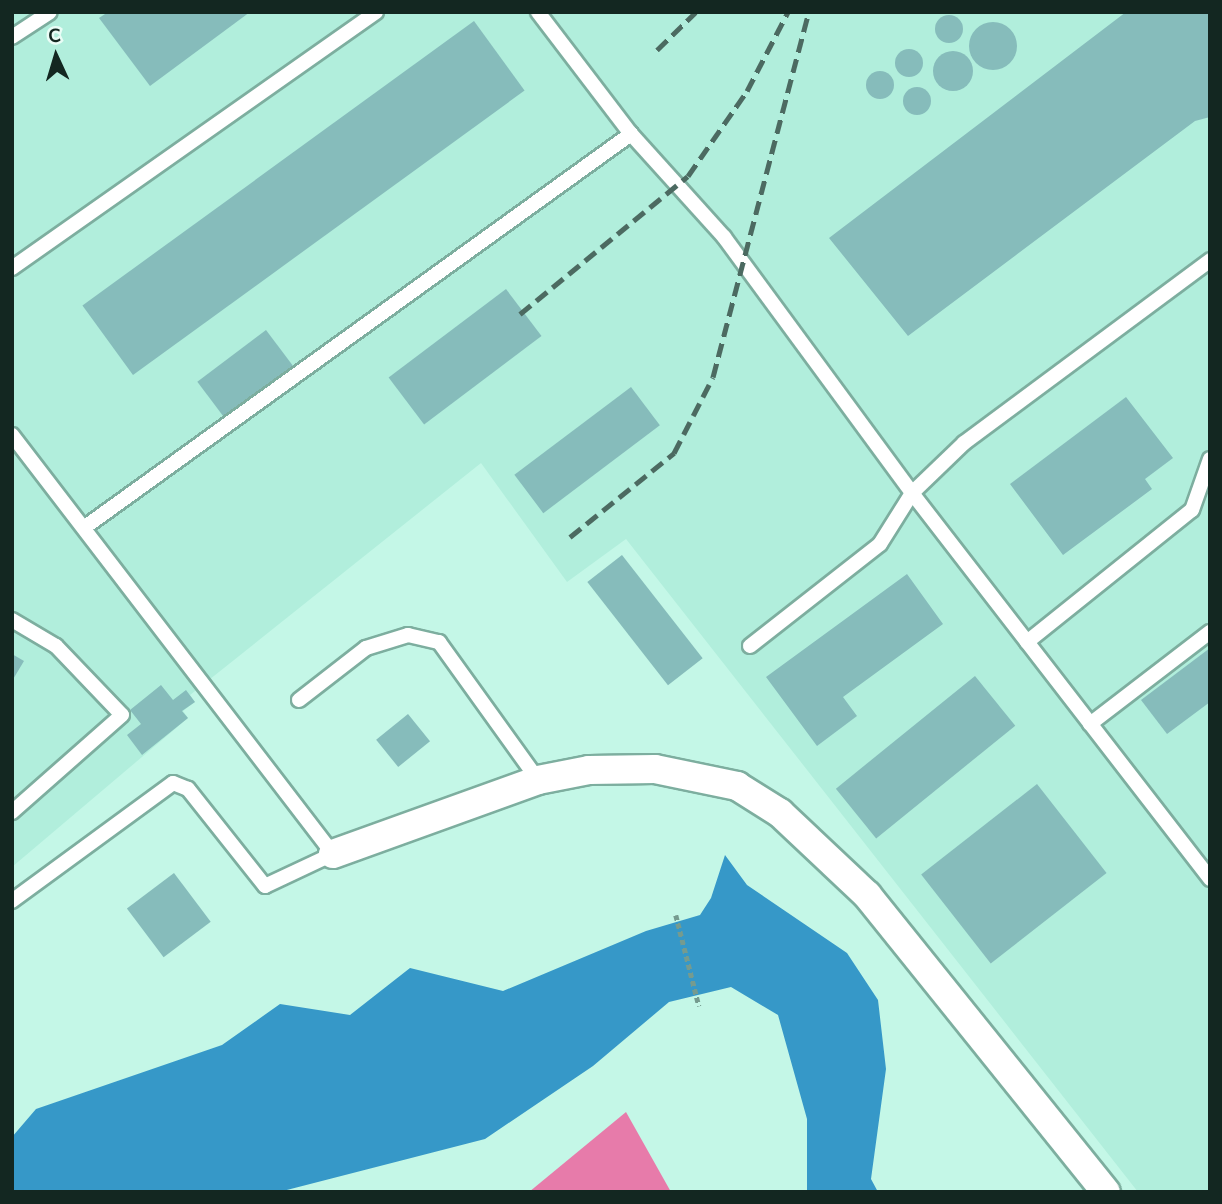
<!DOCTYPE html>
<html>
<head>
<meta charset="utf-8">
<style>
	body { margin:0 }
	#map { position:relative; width:1222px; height:1204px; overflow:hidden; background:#c4f7e7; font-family:Mulish,sans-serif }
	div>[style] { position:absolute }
	.built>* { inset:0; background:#b1eedc }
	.forest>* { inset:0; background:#e77baa }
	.water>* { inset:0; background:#3698c8 }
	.building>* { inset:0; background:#86bcbb; transform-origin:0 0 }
	.round { border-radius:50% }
	.path>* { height:4.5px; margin-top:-2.25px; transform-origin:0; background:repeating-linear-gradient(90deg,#759b8f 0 5px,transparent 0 8.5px) }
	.roads { filter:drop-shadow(2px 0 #7dae9f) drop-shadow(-2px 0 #7dae9f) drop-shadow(0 2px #7dae9f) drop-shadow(0 -2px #7dae9f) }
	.lane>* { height:14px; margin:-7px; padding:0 7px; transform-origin:7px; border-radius:7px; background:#fff }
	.street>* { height:28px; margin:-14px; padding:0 14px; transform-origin:14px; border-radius:14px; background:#fff }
	.rail>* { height:5px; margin-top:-2.5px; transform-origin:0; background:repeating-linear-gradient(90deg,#4c6a61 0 14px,transparent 0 21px) }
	span { translate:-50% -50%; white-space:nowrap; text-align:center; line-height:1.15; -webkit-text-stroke:6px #e9fdf6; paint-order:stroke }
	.frame { position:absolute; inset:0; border:14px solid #132721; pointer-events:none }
	.north { position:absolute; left:21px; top:21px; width:70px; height:70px; -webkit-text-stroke:5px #e9fdf6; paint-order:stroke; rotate:356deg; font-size:19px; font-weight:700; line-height:28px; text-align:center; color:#132721 }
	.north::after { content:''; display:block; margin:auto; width:24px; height:32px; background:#132721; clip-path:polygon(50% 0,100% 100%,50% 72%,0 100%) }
</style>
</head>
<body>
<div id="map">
	<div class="built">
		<i style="clip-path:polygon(12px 12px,1210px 12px,1210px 1192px,1138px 1192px,626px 539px,567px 582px,481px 463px,190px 695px,195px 702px,183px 711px,188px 718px,12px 867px)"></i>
	</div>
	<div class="forest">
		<i style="clip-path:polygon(626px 1112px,671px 1192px,529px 1192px)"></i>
	</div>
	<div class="water">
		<i style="clip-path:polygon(725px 855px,747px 885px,847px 953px,878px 1000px,886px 1069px,871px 1179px,878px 1192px,807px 1192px,807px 1119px,778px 1015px,731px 987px,669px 1002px,593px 1066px,485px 1139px,279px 1192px,12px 1192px,12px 1137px,36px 1109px,222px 1045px,280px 1004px,350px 1015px,410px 968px,503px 991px,646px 931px,700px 915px,711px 898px)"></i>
	</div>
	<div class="building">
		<i style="clip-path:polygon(108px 12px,250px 12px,150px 86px,99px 18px)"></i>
		<i style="clip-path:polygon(1126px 12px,1210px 12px,1210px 117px,1195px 121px,908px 336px,829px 238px)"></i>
		<i class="round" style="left:935px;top:15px;width:28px;height:28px"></i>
		<i style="left:474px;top:21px;width:86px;height:484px;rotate:54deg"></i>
		<i class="round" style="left:969px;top:22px;width:48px;height:48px"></i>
		<i class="round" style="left:895px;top:49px;width:28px;height:28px"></i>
		<i class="round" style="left:933px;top:51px;width:40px;height:40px"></i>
		<i class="round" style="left:866px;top:71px;width:28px;height:28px"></i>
		<i class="round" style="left:903px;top:87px;width:28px;height:28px"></i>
		<i style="left:506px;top:289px;width:59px;height:147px;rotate:53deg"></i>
		<i style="left:266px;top:330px;width:45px;height:86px;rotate:53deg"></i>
		<i style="left:631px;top:387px;width:48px;height:146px;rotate:53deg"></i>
		<i style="clip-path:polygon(1126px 397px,1173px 458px,1145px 479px,1152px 489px,1063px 555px,1010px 484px)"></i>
		<i style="left:622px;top:555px;width:131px;height:44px;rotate:52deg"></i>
		<i style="clip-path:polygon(907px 574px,943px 624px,843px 697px,857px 716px,817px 746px,766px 677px)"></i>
		<i style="clip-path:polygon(1210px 648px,1210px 702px,1167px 734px,1141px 700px)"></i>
		<i style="clip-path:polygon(12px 654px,24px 661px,12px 681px)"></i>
		<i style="left:975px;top:676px;width:64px;height:179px;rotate:51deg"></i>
		<i style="clip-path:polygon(161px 685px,173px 700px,186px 690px,195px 702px,182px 711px,188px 718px,142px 755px,127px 735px,141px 724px,130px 710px)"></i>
		<i style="left:408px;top:714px;width:35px;height:41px;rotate:51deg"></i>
		<i style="left:1037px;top:784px;width:113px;height:147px;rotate:52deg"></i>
		<i style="left:174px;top:873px;width:61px;height:59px;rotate:53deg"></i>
	</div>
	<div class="path">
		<i style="left:676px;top:915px;width:94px;rotate:75.8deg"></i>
	</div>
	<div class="roads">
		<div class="lane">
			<i style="left:538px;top:12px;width:153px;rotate:52.7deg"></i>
			<i style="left:631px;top:134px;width:139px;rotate:47.9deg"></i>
			<i style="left:724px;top:237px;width:318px;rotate:53.7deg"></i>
			<i style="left:912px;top:493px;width:488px;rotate:52.3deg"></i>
			<i style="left:12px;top:37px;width:45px;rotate:-33.3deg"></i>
			<i style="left:12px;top:268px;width:445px;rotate:-35.1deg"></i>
			<i style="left:12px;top:435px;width:528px;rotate:52.54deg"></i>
			<i style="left:333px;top:854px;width:75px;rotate:154.8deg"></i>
			<i style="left:265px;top:886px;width:124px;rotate:-128.4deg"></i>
			<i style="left:188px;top:789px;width:16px;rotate:-158deg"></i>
			<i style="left:173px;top:783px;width:200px;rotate:143.8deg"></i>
			<i style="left:85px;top:527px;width:673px;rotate:-35.75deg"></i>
			<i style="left:12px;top:620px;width:51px;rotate:30.6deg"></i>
			<i style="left:56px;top:646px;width:95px;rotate:46.3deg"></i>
			<i style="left:122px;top:715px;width:147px;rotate:138.6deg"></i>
			<i style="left:1027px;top:642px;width:211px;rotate:-38.7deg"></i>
			<i style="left:1192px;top:510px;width:54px;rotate:-70.6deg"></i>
			<i style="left:750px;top:646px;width:165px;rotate:-38.1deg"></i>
			<i style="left:880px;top:544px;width:60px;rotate:-57.9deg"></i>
			<i style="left:912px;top:493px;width:72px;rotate:-43.9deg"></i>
			<i style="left:964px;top:443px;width:307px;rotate:-36.6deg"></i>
			<i style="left:299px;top:700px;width:85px;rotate:-37.8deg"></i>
			<i style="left:366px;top:648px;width:44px;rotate:-17.2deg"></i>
			<i style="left:408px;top:635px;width:32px;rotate:13deg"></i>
			<i style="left:439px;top:642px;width:170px;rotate:54.3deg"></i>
			<i style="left:1090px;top:724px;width:151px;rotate:-37.5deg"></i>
		</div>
		<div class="street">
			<i style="left:333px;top:854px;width:218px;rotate:-19.8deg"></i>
			<i style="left:538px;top:780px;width:52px;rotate:-11.1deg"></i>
			<i style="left:589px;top:770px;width:66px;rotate:-0.9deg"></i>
			<i style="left:655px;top:769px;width:84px;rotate:11.7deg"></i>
			<i style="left:737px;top:786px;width:51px;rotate:32.1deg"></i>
			<i style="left:780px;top:813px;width:120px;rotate:43.3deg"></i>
			<i style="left:867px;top:895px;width:381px;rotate:51.2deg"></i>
		</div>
	</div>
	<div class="rail">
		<i style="left:657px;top:50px;width:54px;rotate:-44.3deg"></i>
		<i style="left:520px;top:314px;width:217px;rotate:-39.4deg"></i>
		<i style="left:688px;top:176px;width:103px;rotate:-55.2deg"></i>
		<i style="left:747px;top:91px;width:89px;rotate:-62.6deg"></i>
		<i style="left:570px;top:537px;width:134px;rotate:-38.9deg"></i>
		<i style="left:674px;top:453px;width:85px;rotate:-62.8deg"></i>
		<i style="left:713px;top:377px;width:377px;rotate:-75.3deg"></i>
	</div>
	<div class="frame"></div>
	<div class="north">С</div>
</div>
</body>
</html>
